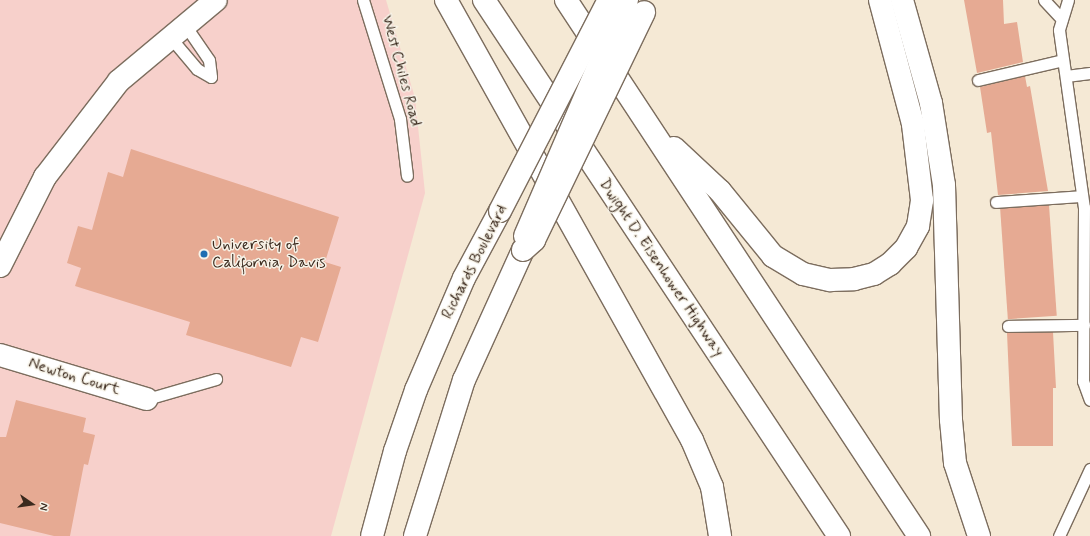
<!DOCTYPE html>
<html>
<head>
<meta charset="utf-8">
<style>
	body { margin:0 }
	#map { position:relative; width:1090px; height:536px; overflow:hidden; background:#f5e9d5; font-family:Mynerve,sans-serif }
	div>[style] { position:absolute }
	.built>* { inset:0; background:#f7d0cb }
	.building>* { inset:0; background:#e6aa93; transform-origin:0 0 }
	.roads { filter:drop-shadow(1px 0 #7c6d5e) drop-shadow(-1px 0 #7c6d5e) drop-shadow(0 1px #7c6d5e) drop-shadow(0 -1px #7c6d5e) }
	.service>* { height:11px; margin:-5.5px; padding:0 5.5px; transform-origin:5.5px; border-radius:5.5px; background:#fff }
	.minor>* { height:22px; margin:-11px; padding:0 11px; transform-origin:11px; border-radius:11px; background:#fff }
	.tertiary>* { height:22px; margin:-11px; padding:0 11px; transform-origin:11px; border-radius:11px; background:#fff }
	.secondary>* { height:22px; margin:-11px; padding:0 11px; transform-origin:11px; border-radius:11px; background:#fff }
	.motorway>* { height:22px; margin:-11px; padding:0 11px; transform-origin:11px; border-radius:11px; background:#fff }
	.bridges { filter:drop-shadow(1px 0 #7c6d5e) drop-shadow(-1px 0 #7c6d5e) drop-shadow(0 1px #7c6d5e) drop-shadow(0 -1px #7c6d5e) }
	.secondary-bridge>* { height:22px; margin:-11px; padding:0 11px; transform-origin:11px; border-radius:11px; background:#fff }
	.motorway-bridge>* { height:22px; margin:-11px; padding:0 11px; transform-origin:11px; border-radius:11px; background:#fff }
	.dots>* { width:11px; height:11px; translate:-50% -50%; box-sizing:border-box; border:2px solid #f7f3e8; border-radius:50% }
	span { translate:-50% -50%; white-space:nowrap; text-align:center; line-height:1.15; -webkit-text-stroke:3px #f7f3e8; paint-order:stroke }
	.street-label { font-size:16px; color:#3b2a1e }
	.poi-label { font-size:16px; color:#3b2a1e }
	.left { translate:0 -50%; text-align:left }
	.north { position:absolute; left:12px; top:484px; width:40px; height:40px; -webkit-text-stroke:3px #f7f3e8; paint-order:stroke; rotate:103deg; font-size:11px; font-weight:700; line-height:16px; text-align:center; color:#3b2a1e }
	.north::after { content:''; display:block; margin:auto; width:14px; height:18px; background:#3b2a1e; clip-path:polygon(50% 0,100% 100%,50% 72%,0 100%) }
</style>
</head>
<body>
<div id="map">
	<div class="built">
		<i style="clip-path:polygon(0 0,386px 0,415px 98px,425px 193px,331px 536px,0 536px)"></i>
	</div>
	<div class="building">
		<i style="clip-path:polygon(964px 0,1003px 0,1004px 24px,1017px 22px,1023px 62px,977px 73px)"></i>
		<i style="clip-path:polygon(1025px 76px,1027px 87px,1030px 86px,1048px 191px,998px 195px,991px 132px,987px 133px,980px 87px)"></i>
		<i style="clip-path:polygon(131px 149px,339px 217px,325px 262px,341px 267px,318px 342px,301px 337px,291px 367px,186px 335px,190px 322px,75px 286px,81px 268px,67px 263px,78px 226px,92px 230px,108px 172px,123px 177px)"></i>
		<i style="left:1049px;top:205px;width:111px;height:49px;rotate:86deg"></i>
		<i style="clip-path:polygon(1053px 332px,1056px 388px,1053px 388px,1053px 446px,1012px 446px,1007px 333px)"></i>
		<i style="clip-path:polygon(16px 400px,86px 418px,83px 432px,95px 435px,88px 465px,84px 464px,70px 536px,54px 536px,0 523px,0 437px,6px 437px)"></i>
	</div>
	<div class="roads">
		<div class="service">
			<i style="left:363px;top:0;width:125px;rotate:72.7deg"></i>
			<i style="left:400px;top:119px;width:57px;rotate:83deg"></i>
			<i style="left:1044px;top:0;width:26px;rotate:47deg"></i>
			<i style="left:1068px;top:0;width:31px;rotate:107deg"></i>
			<i style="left:1059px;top:30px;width:179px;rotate:82deg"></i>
			<i style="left:1084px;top:207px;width:174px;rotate:90.3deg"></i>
			<i style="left:1083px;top:381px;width:20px;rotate:70deg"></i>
			<i style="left:185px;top:25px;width:42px;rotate:55.6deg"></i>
			<i style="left:209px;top:60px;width:17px;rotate:83deg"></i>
			<i style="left:170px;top:37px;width:42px;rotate:49.8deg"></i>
			<i style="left:197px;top:69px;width:16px;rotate:30deg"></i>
			<i style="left:1066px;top:76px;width:24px;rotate:-7deg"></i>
			<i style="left:978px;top:80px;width:87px;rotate:-13.2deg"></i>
			<i style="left:996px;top:202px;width:86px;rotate:-4deg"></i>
			<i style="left:1008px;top:326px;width:76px;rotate:-0.8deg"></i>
			<i style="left:147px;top:399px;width:72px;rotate:-16.2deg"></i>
			<i style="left:1059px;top:536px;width:74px;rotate:-65.2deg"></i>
		</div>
		<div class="minor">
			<i style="left:0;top:355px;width:153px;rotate:16.7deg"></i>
		</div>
		<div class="tertiary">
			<i style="left:0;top:266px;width:100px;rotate:-63.2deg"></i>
			<i style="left:45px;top:177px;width:121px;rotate:-52.4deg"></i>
			<i style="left:119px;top:81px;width:126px;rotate:-39.9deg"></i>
		</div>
		<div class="secondary">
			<i style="left:372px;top:536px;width:88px;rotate:-74.9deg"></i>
			<i style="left:395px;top:451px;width:65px;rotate:-71deg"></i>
			<i style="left:416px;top:390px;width:122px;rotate:-66.8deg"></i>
			<i style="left:464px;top:278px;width:76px;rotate:-61.8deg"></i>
			<i style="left:415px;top:536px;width:164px;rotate:-72.6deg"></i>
			<i style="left:464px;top:380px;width:143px;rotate:-65.6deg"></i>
		</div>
		<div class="motorway">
			<i style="left:446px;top:0;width:504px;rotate:60.79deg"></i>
			<i style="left:692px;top:440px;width:51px;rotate:66.9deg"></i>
			<i style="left:712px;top:487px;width:50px;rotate:80.7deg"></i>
			<i style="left:484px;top:0;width:643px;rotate:56.48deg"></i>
			<i style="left:566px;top:0;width:642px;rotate:56.63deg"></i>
			<i style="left:902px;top:0;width:107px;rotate:74.3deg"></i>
			<i style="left:931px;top:103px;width:83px;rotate:81deg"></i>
			<i style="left:944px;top:185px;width:235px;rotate:88.3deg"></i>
			<i style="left:951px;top:420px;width:43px;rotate:84.7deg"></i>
			<i style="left:955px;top:463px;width:77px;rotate:71.8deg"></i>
			<i style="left:674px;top:148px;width:63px;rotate:43.1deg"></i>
			<i style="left:720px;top:191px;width:84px;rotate:50.8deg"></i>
			<i style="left:773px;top:256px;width:35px;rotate:31deg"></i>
			<i style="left:803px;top:274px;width:28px;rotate:13deg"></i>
			<i style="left:830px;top:280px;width:24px;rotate:-2deg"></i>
			<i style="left:854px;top:279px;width:21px;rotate:-14deg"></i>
			<i style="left:874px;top:274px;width:19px;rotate:-32deg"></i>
			<i style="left:890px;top:264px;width:23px;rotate:-45deg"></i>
			<i style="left:906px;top:248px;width:25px;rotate:-61deg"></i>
			<i style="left:918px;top:226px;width:26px;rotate:-81deg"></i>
			<i style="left:922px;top:200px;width:77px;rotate:-96.8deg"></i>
			<i style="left:913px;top:124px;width:128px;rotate:-104.9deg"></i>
		</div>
	</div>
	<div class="bridges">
		<div class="secondary-bridge">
			<i style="left:500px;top:211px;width:237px;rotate:-62.7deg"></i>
			<i style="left:525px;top:236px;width:257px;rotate:-66.6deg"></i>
		</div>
		<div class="motorway-bridge">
			<i style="left:523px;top:250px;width:15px;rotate:-42deg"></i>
			<i style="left:534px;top:240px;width:253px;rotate:-64.2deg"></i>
		</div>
	</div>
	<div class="dots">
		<i style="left:204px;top:254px;background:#1f6fb2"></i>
	</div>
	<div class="street-label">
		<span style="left:401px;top:71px;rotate:75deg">West Chiles Road</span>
		<span style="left:475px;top:262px;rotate:-63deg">Richards Boulevard</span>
		<span style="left:661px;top:268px;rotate:56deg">Dwight D. Eisenhower Highway</span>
		<span style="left:74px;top:377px;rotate:17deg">Newton Court</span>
	</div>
	<div class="poi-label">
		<span class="left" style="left:212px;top:254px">University of<br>California, Davis</span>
	</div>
	<div class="north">N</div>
</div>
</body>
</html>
